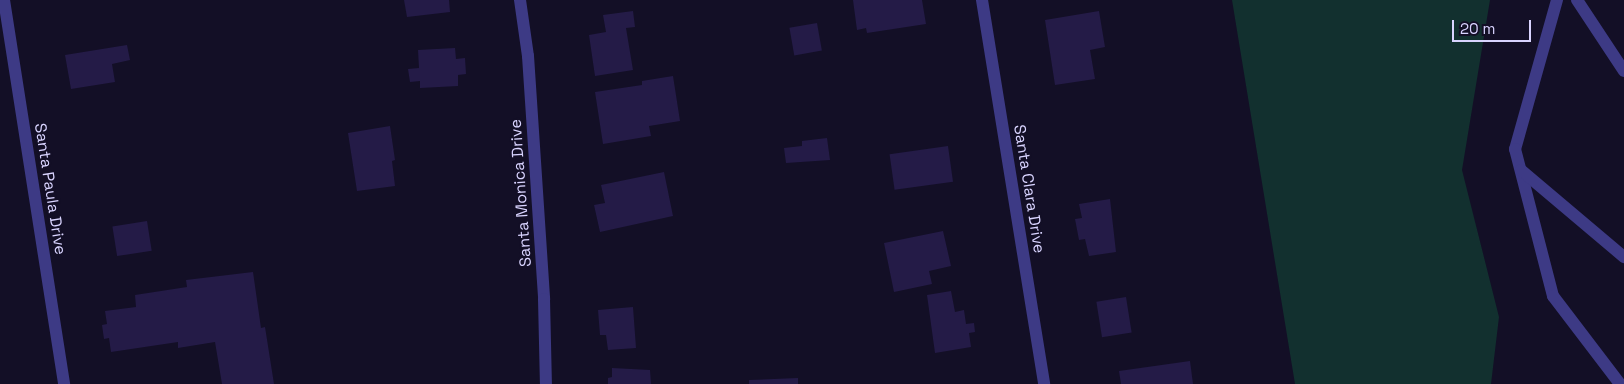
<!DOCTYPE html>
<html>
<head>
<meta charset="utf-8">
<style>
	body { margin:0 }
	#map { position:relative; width:1624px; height:384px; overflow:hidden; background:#130f26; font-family:"Space Grotesk",sans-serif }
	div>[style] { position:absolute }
	.green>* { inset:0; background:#12302f }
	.building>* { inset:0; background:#241b47; transform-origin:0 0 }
	.lane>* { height:12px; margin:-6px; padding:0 6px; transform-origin:6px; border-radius:6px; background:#3d3a85 }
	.street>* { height:12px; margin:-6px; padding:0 6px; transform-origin:6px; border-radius:6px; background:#3d3a85 }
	span { translate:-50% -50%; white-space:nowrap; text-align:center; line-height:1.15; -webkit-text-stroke:4px #130f26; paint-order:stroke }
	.street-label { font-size:16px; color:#d9d4ff }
	.scale { position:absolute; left:1452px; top:20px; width:79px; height:22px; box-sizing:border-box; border:2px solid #d9d4ff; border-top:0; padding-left:6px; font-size:15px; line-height:18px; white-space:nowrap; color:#d9d4ff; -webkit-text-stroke:4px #130f26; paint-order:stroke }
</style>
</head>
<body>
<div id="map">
	<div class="green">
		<i style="clip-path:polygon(1232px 0,1490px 0,1462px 170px,1499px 317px,1491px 384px,1295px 384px)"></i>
	</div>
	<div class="building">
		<i style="clip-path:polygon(404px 0,449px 0,450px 12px,407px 17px)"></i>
		<i style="clip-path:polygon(853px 0,922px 0,926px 24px,867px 33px,866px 28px,857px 30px)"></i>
		<i style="clip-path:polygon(633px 11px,635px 27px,626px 28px,633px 70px,595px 76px,589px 35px,606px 32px,603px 15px)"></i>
		<i style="clip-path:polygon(1099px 11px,1105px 47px,1090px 50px,1095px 79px,1055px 85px,1045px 20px)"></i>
		<i style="left:817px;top:23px;width:28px;height:28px;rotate:80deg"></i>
		<i style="clip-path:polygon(127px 45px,130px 60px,112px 64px,115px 82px,71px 89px,65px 55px)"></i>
		<i style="clip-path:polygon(455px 48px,456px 59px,465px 58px,466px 74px,458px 75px,458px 86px,420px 88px,420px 81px,410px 82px,408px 69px,419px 68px,418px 50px)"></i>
		<i style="clip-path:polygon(673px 76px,680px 121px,649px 126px,651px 136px,603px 144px,595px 92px,642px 85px,642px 81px)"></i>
		<i style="clip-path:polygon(390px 126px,395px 160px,392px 161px,395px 186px,357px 191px,348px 133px)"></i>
		<i style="clip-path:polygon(827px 138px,830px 160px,786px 163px,784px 148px,802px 146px,802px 141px)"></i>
		<i style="left:948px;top:146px;width:36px;height:59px;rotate:82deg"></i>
		<i style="clip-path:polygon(664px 172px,673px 216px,600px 232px,594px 205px,605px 203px,601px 185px)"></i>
		<i style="clip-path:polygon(1110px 199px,1116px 252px,1089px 256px,1085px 239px,1079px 240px,1075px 219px,1082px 218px,1079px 204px)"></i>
		<i style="left:147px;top:221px;width:30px;height:35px;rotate:81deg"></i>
		<i style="clip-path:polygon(943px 231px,951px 266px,929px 271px,932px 284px,894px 292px,884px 243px)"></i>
		<i style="clip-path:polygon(253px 272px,261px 328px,265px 327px,274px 384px,222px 384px,215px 342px,178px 348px,178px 342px,111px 352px,109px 338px,104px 339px,102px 325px,107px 324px,105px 311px,136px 307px,135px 295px,187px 287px,186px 280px)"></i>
		<i style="clip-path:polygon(951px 291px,955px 312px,964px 310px,966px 324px,974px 323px,975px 332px,969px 333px,971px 347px,935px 353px,927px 295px)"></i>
		<i style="left:1126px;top:297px;width:36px;height:30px;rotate:81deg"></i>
		<i style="clip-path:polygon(633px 307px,636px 348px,608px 350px,606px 335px,600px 335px,598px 310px)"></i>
		<i style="clip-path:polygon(1190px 361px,1193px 384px,1121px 384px,1119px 371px)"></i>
		<i style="clip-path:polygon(612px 368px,650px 370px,651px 384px,608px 384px,608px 378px,612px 377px)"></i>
		<i style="clip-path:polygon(798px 378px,798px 384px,749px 384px,749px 380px)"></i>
	</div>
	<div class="lane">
		<i style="left:1557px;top:0;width:155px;rotate:105.7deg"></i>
		<i style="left:1515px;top:149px;width:152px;rotate:75.5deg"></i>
		<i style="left:1553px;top:296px;width:111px;rotate:52.7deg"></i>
		<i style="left:1577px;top:0;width:85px;rotate:56.5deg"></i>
		<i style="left:1521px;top:170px;width:135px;rotate:40.2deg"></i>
	</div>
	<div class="street">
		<i style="left:4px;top:0;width:389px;rotate:81.1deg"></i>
		<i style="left:520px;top:0;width:57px;rotate:81.9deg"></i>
		<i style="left:528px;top:56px;width:244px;rotate:86.2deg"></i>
		<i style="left:544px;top:299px;width:85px;rotate:88.7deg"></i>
		<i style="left:982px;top:0;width:389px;rotate:80.8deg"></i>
	</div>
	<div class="street-label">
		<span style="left:50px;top:189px;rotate:81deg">Santa Paula Drive</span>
		<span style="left:1029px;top:189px;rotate:81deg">Santa Clara Drive</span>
		<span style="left:521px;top:193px;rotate:-94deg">Santa Monica Drive</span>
	</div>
	<div class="scale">20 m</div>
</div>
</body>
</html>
